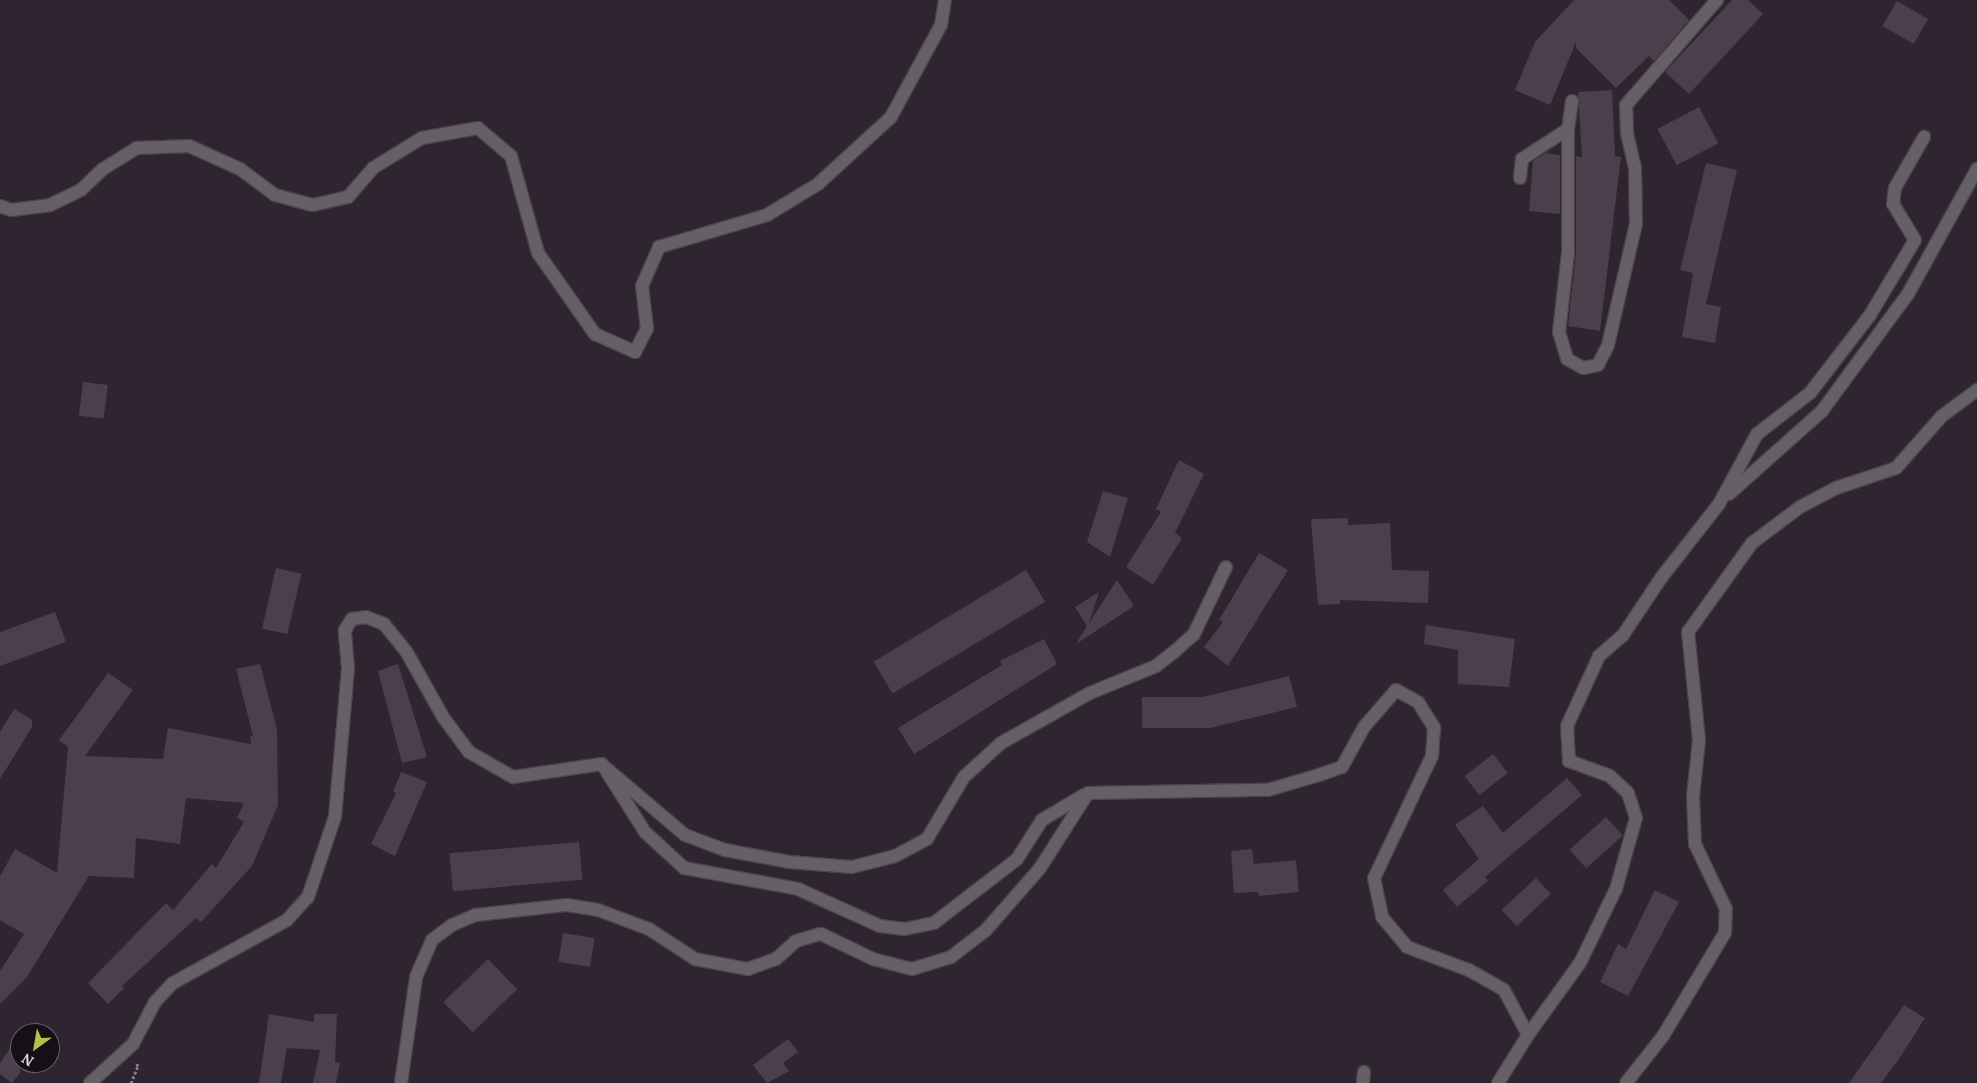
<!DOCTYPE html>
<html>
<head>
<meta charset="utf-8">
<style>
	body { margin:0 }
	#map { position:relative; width:1977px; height:1083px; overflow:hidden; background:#2f2530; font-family:"PT Serif",serif }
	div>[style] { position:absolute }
	.building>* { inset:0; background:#4a3f4a; transform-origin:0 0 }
	.path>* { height:3px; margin-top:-1.5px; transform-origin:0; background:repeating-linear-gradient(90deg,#887f88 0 2.5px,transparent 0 5px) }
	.roads { filter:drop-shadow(1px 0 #4c434d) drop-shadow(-1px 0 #4c434d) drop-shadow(0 1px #4c434d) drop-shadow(0 -1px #4c434d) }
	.service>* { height:12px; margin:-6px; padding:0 6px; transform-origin:6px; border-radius:6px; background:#656065 }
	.minor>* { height:12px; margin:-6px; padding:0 6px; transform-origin:6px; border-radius:6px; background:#656065 }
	span { translate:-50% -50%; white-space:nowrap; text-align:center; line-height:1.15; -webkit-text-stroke:4px #151015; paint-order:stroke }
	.north { position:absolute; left:10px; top:1023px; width:50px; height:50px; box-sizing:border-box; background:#151015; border:1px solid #696369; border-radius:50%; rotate:212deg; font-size:14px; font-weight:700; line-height:20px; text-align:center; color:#e6dfe6 }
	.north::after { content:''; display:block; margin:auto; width:18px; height:22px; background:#b5c249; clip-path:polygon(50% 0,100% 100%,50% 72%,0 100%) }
</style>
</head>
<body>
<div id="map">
	<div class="building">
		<i style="clip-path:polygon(1574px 0,1669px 0,1689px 20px,1654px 61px,1649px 56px,1616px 88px,1576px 48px,1576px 42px,1550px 105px,1515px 90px,1535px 42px)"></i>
		<i style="clip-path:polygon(1732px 0,1748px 0,1763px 14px,1689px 94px,1665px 72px)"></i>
		<i style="left:1897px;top:1px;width:36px;height:29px;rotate:30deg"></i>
		<i style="clip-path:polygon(1612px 90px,1615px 156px,1621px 157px,1600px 331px,1568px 326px,1576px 253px,1576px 156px,1582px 157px,1578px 92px)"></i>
		<i style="left:1699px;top:107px;width:41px;height:47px;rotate:62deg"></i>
		<i style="clip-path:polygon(1546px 153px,1560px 155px,1560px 214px,1529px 211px,1533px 161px)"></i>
		<i style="clip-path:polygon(1706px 163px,1737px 170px,1706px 304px,1721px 307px,1715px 343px,1682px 337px,1693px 273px,1680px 270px)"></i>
		<i style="left:83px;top:382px;width:25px;height:34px;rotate:7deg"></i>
		<i style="clip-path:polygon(1179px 460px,1204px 474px,1175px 533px,1182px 538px,1153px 585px,1126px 567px,1161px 512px,1156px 509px)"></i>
		<i style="clip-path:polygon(1103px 491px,1128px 498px,1110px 557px,1087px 542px)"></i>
		<i style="clip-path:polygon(1348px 518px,1348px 525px,1390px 523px,1392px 570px,1429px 571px,1428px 603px,1340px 600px,1340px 604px,1318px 605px,1311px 519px)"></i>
		<i style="clip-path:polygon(1259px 553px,1288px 570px,1228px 666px,1204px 647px,1223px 622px,1219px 620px)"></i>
		<i style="left:276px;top:568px;width:26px;height:62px;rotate:13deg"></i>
		<i style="left:1026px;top:570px;width:37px;height:178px;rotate:59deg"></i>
		<i style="clip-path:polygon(1117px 580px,1134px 606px,1076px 644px,1087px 626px,1075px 607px,1099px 592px,1089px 623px)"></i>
		<i style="clip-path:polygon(55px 612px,66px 642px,0 666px,0 632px)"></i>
		<i style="clip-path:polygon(1426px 625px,1515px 639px,1509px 687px,1458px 684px,1458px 650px,1424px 644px)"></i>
		<i style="clip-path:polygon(1044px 639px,1057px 664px,914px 754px,898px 728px,1002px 665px,1000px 661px)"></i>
		<i style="clip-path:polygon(260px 664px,277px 729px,278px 805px,252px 866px,201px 922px,196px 918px,122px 986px,124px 988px,108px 1004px,88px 983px,166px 903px,173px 910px,212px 864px,216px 868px,244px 822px,237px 818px,244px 803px,186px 798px,180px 844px,136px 838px,134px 878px,89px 876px,27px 977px,0 1004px,0 971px,24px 934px,0 920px,0 876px,15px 849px,57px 873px,68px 747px,59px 740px,108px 673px,133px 690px,85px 756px,163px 759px,168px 728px,251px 744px,250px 736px,253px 736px,236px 669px)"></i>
		<i style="clip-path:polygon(398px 664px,427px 757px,402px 763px,378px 671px)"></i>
		<i style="clip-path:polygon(1289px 676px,1297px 707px,1210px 728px,1142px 728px,1142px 697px,1203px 697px)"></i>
		<i style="clip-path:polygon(14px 709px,32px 720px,32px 727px,0 779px,0 732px)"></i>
		<i style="left:1493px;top:754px;width:24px;height:36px;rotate:52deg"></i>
		<i style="clip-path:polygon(401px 772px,427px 782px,395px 856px,371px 844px,396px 793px,393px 792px)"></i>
		<i style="clip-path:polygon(1567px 778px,1582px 795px,1485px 877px,1488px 881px,1457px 907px,1443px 890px,1479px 859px,1455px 825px,1483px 806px,1503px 833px)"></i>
		<i style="left:1606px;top:817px;width:25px;height:49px;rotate:48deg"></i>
		<i style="left:579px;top:842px;width:38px;height:130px;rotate:85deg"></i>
		<i style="clip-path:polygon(1252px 849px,1254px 864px,1296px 860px,1299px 892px,1259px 896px,1258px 892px,1234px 893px,1231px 851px)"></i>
		<i style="left:1536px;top:878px;width:22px;height:47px;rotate:47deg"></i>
		<i style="clip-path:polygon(1655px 890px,1679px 902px,1628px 996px,1600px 982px,1618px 944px,1626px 949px)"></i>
		<i style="left:563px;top:933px;width:32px;height:29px;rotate:9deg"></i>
		<i style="left:488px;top:959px;width:42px;height:62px;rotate:46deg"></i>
		<i style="clip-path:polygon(1904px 1005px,1925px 1018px,1899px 1059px,1881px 1083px,1849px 1083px)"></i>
		<i style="clip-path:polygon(269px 1014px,314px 1022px,314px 1014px,337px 1014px,335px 1062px,340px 1063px,336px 1083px,313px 1083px,320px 1050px,287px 1048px,281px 1083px,259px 1083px)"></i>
		<i style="clip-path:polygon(20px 1034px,20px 1073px,12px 1083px,0 1074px,0 1063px)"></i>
		<i style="clip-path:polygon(788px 1039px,798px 1052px,783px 1063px,789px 1071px,767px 1083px,753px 1065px)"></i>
	</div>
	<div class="path">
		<i style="left:131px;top:1083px;width:18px;rotate:-68deg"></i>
		<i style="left:138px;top:1066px;width:4px;rotate:-117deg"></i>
	</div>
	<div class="roads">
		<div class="service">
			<i style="left:1520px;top:178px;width:19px;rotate:-84deg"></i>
			<i style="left:1522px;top:159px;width:55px;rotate:-33.1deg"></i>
			<i style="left:1729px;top:494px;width:125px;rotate:-41.7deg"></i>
			<i style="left:1822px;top:411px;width:145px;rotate:-53.7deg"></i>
			<i style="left:1908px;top:294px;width:143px;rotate:-61.1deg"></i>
			<i style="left:1719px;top:504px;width:80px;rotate:-61.5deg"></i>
			<i style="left:1757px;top:434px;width:67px;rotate:-37.7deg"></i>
			<i style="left:1810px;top:393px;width:98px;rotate:-52.4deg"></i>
			<i style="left:1870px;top:315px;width:87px;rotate:-59deg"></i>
			<i style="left:1915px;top:240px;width:42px;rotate:-121.4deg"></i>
			<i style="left:1893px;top:204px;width:16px;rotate:-83deg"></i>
			<i style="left:1895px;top:188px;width:59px;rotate:-60.4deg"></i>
			<i style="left:606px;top:768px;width:104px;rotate:40.3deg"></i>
			<i style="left:685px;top:835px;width:43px;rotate:20.6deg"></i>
			<i style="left:725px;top:850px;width:65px;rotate:10.6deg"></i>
			<i style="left:789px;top:862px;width:63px;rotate:4.5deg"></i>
			<i style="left:852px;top:867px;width:44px;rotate:-14.3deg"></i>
			<i style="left:895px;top:856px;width:36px;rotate:-28deg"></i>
			<i style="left:927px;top:839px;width:72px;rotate:-59.2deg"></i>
			<i style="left:964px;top:777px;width:50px;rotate:-42.6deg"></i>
			<i style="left:1001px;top:743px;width:102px;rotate:-29.3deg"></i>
			<i style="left:1090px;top:693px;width:71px;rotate:-22.2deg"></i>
			<i style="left:1156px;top:666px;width:23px;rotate:-38deg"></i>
			<i style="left:1174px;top:652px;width:27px;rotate:-42deg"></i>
			<i style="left:1194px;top:634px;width:74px;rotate:-64.5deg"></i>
		</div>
		<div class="minor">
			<i style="left:1572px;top:101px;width:28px;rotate:98deg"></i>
			<i style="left:1568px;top:129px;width:124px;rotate:90deg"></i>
			<i style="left:1568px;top:253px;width:80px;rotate:96.5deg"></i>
			<i style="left:1559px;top:332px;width:28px;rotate:73deg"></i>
			<i style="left:1567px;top:359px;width:18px;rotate:29deg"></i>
			<i style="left:1583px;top:368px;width:15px;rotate:-11deg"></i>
			<i style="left:1598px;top:365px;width:22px;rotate:-63deg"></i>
			<i style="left:1608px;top:345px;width:124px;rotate:-77deg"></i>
			<i style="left:1636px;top:224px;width:56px;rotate:-91deg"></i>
			<i style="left:1635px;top:168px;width:37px;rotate:-103deg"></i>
			<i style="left:1627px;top:132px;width:27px;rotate:-92deg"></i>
			<i style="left:1626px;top:105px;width:139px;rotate:-49.1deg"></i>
			<i style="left:0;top:206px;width:12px;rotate:20deg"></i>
			<i style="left:11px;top:210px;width:39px;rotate:-7deg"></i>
			<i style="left:50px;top:205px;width:34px;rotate:-26deg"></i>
			<i style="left:81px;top:190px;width:30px;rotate:-44deg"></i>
			<i style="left:103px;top:169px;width:40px;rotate:-32deg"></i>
			<i style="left:137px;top:148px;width:52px;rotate:-2.2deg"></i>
			<i style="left:189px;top:146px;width:56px;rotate:24.3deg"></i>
			<i style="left:240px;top:169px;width:44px;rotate:36.6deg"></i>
			<i style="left:275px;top:195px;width:39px;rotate:15deg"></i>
			<i style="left:313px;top:205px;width:36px;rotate:-13deg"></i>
			<i style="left:348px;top:197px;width:38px;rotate:-49deg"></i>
			<i style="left:373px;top:168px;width:57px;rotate:-31.5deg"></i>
			<i style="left:422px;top:138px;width:57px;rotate:-10.1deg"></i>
			<i style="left:478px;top:128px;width:43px;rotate:40.3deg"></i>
			<i style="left:511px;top:156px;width:101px;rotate:74.4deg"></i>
			<i style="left:538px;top:253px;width:99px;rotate:54.9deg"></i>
			<i style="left:595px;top:334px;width:44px;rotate:24.2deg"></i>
			<i style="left:635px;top:352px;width:27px;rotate:-63deg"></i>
			<i style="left:647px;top:328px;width:42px;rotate:-96.8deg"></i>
			<i style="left:642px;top:286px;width:43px;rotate:-66.4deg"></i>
			<i style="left:659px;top:247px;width:113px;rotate:-16.5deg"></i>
			<i style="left:767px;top:215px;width:60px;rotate:-31.3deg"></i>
			<i style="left:818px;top:184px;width:99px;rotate:-42.5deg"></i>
			<i style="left:891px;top:117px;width:105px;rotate:-61.5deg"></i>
			<i style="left:941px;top:25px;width:25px;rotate:-81deg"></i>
			<i style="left:1528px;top:1035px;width:89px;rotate:-54.2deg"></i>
			<i style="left:1580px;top:963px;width:82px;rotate:-64.1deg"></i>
			<i style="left:1616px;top:889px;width:74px;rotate:-74.3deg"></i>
			<i style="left:1636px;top:818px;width:26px;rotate:-108deg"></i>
			<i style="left:1628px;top:793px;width:25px;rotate:-137deg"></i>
			<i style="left:1610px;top:776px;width:44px;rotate:-159.9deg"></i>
			<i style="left:1569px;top:761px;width:35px;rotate:-93deg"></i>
			<i style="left:1567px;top:726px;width:77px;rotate:-65.4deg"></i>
			<i style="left:1599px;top:656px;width:32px;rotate:-41deg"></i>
			<i style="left:1623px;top:635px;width:69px;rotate:-56.3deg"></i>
			<i style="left:1661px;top:578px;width:94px;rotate:-51.9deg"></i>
			<i style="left:90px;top:1083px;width:58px;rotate:-42.2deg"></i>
			<i style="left:133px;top:1044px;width:47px;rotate:-62.4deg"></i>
			<i style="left:155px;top:1002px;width:26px;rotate:-47deg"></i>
			<i style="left:173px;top:983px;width:130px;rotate:-28.9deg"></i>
			<i style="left:287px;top:920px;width:31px;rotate:-48deg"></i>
			<i style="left:308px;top:897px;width:84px;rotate:-71.4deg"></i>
			<i style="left:335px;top:817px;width:150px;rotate:-85deg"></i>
			<i style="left:348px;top:668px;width:38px;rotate:-95deg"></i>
			<i style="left:345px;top:630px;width:13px;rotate:-58deg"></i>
			<i style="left:352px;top:619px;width:14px;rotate:-8deg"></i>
			<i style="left:366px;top:617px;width:19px;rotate:21deg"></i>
			<i style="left:384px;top:624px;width:35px;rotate:51deg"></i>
			<i style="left:406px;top:651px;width:76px;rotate:60.7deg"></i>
			<i style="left:443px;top:717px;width:44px;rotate:53.4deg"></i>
			<i style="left:469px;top:752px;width:51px;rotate:29.6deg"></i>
			<i style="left:513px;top:777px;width:90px;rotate:-8.3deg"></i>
			<i style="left:602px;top:764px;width:80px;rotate:57.7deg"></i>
			<i style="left:645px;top:832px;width:53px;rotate:42.7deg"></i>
			<i style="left:684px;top:868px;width:116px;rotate:10.4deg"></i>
			<i style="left:798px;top:889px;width:90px;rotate:24.3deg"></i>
			<i style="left:880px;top:926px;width:25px;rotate:7deg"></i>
			<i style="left:905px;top:929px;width:30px;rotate:-12deg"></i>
			<i style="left:934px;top:923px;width:105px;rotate:-37.6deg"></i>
			<i style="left:1017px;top:859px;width:46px;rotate:-57.3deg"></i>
			<i style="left:1042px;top:820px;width:49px;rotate:-30.8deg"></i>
			<i style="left:401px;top:1083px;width:107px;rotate:-81.9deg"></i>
			<i style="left:416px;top:977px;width:40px;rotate:-66.6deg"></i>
			<i style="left:432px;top:940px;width:25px;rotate:-37deg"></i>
			<i style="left:452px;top:925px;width:26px;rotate:-23deg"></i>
			<i style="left:476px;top:915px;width:92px;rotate:-6.3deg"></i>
			<i style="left:567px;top:905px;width:31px;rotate:9deg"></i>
			<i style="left:598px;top:910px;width:54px;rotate:20.4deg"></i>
			<i style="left:649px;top:929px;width:55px;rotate:33.1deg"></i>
			<i style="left:695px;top:959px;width:54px;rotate:10.7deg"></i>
			<i style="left:748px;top:969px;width:30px;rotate:-20deg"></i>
			<i style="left:776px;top:959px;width:27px;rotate:-42deg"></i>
			<i style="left:796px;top:941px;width:26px;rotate:-16deg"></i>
			<i style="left:821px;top:934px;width:58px;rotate:25.7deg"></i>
			<i style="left:873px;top:959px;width:40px;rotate:14.4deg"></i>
			<i style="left:912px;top:969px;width:41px;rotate:-17.1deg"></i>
			<i style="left:951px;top:957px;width:44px;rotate:-37.6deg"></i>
			<i style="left:986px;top:930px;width:82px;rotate:-48.9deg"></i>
			<i style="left:1040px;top:868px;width:89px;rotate:-57.4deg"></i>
			<i style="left:1088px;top:793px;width:180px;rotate:-1deg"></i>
			<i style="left:1268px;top:790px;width:53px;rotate:-16.4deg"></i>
			<i style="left:1319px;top:775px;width:24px;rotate:-19deg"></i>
			<i style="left:1342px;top:767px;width:46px;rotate:-61.2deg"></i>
			<i style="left:1364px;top:727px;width:49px;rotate:-49.1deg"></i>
			<i style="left:1396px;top:690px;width:25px;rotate:29deg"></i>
			<i style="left:1418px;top:702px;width:31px;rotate:58deg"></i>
			<i style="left:1434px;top:728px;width:28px;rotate:94deg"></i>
			<i style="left:1432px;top:756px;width:135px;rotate:115.4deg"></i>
			<i style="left:1374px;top:878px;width:40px;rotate:78deg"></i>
			<i style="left:1382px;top:917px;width:39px;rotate:50deg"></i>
			<i style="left:1407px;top:947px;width:66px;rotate:20.4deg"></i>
			<i style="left:1469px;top:970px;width:40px;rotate:29.7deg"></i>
			<i style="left:1504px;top:990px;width:51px;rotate:61.9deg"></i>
			<i style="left:1528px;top:1035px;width:57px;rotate:122deg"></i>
			<i style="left:1363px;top:1083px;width:11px;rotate:-85deg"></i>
			<i style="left:1626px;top:1083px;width:60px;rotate:-51.8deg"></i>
			<i style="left:1663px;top:1036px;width:120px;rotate:-59deg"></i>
			<i style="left:1725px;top:933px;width:24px;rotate:-88deg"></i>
			<i style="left:1726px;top:909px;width:72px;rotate:-115.5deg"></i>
			<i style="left:1695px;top:844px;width:47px;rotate:-92.4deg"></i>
			<i style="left:1693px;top:797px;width:57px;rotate:-84deg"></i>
			<i style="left:1699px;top:740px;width:109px;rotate:-95.8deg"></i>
			<i style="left:1688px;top:632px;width:110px;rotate:-54.3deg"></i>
			<i style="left:1752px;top:543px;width:60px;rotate:-36.9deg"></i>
			<i style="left:1800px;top:507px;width:41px;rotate:-27.8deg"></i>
			<i style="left:1836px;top:488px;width:63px;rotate:-18.4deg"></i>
			<i style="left:1896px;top:468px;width:69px;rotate:-48.5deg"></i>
			<i style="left:1942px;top:416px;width:44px;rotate:-36.6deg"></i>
		</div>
	</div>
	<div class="north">N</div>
</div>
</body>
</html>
